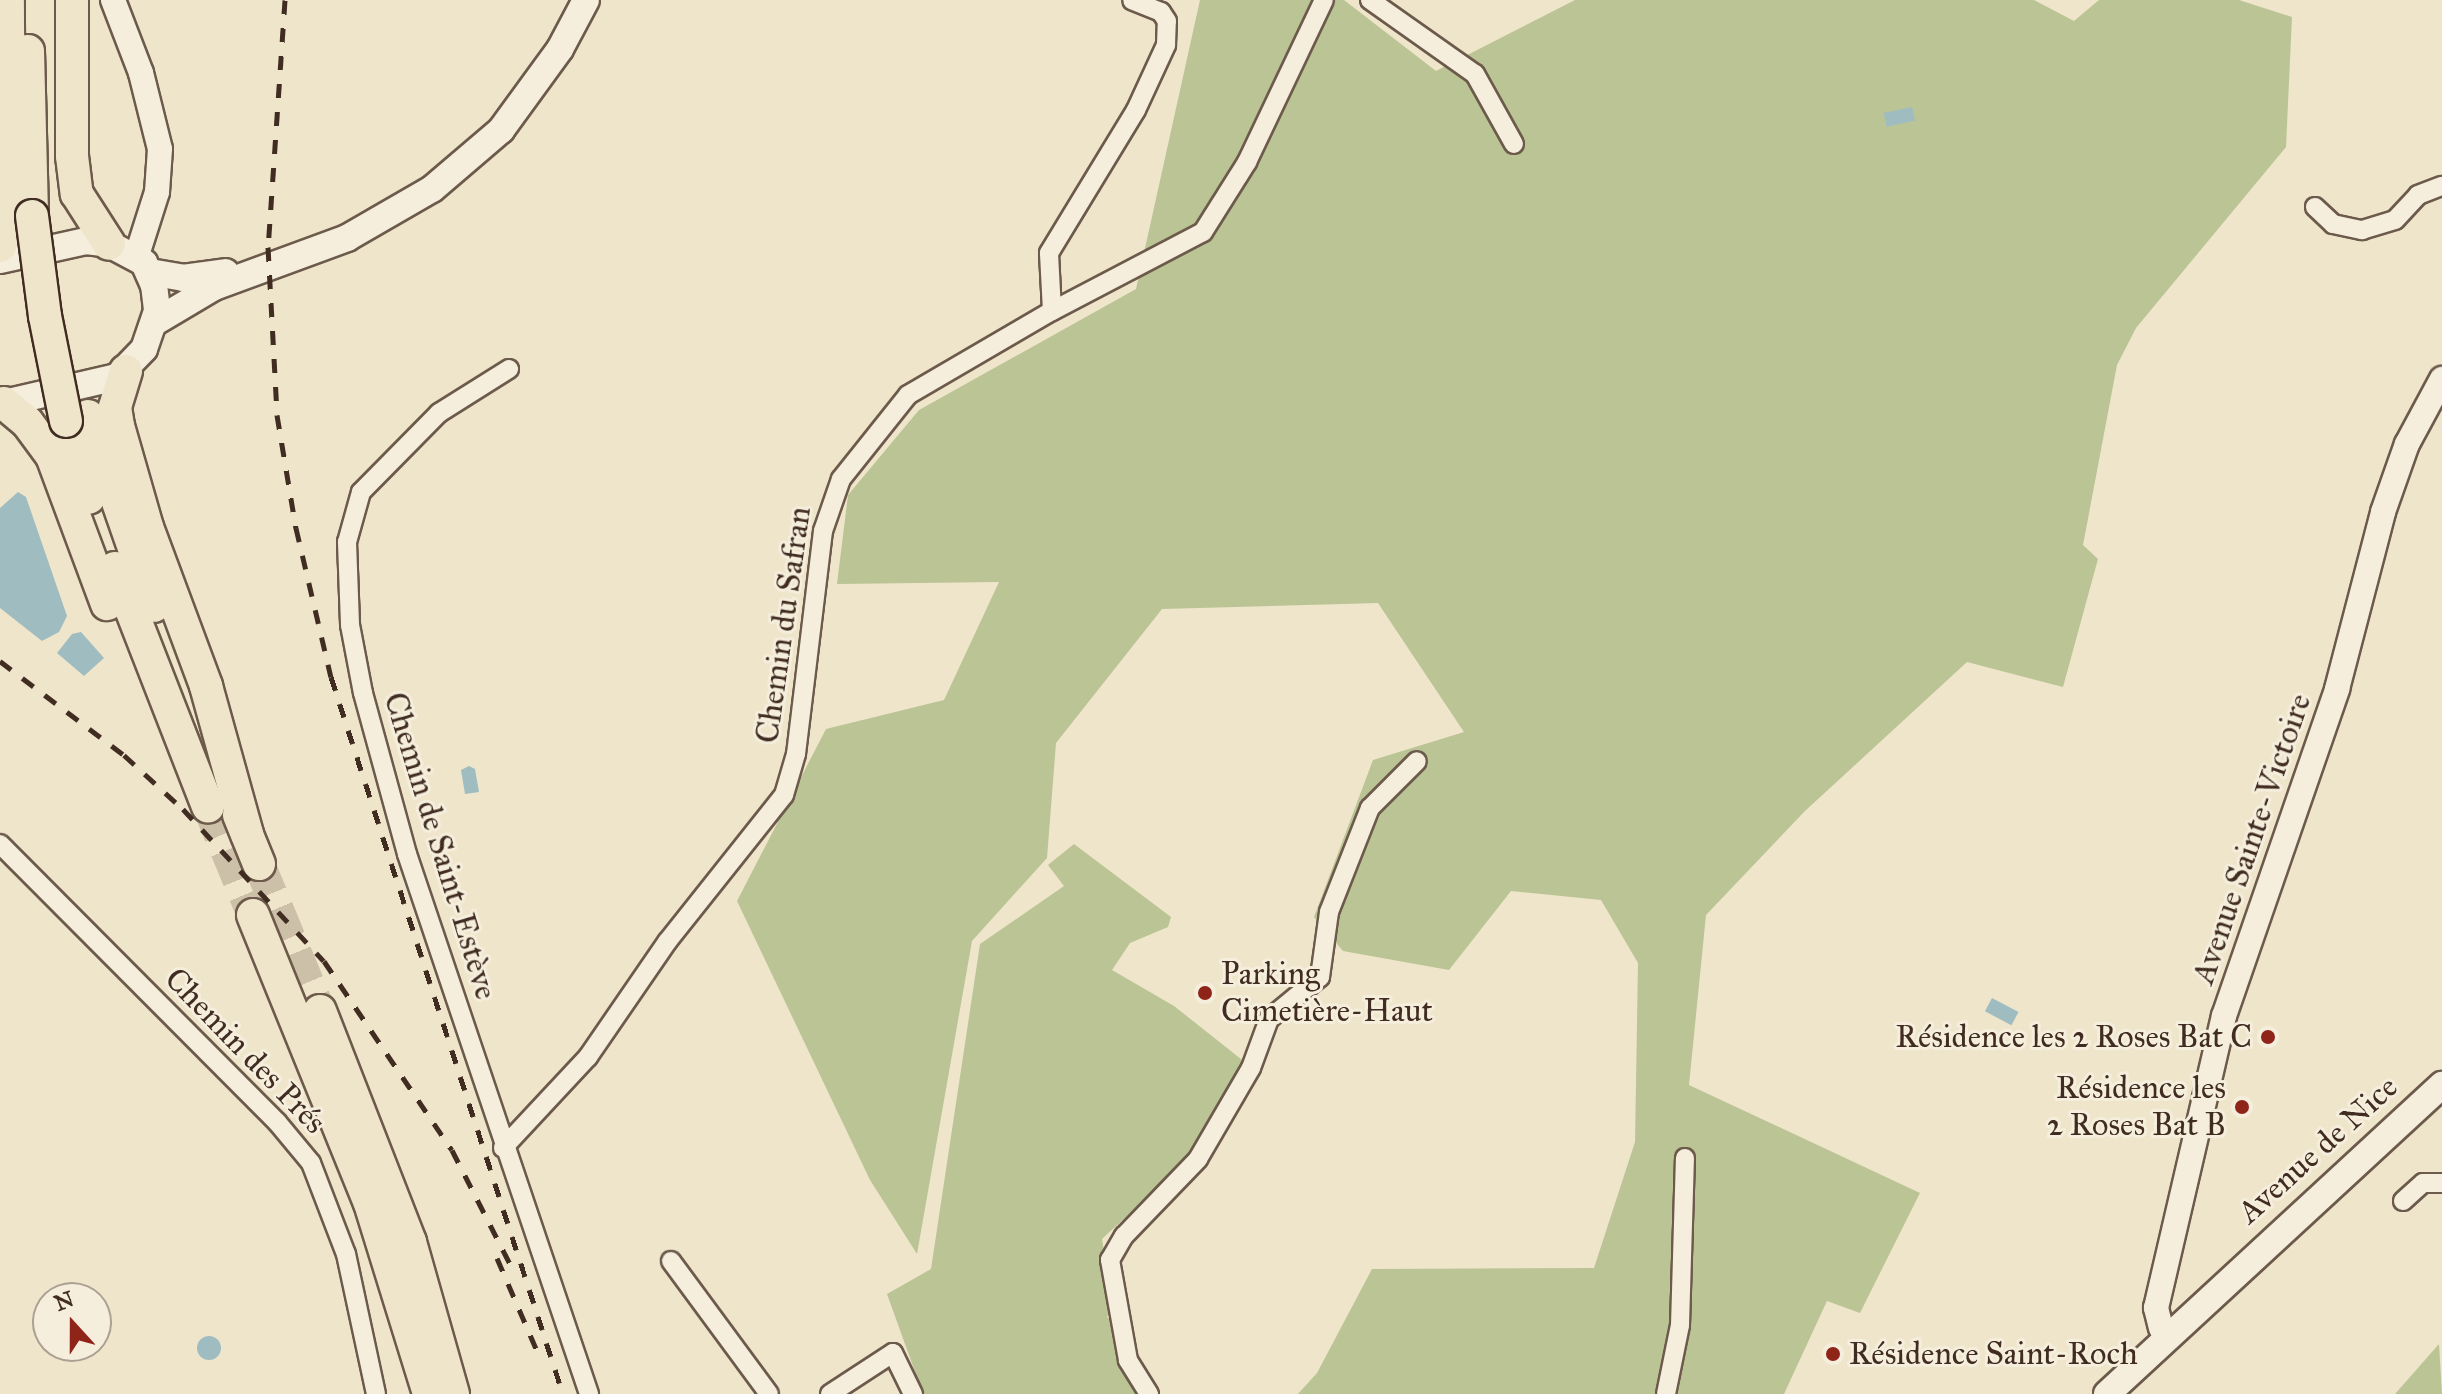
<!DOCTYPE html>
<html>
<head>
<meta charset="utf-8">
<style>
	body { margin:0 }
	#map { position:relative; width:2442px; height:1394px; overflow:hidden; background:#efe5ca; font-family:"IM FELL Great Primer",serif }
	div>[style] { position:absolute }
	.green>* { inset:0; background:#bbc495 }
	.water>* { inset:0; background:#9fbcc1; transform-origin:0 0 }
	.round { border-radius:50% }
	.trunk-tunnel>* { height:32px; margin-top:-16px; transform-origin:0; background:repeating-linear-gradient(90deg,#ccc0a8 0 32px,transparent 0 48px) }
	.roads { filter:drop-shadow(2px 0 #6c5a4b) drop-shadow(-2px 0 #6c5a4b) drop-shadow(0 2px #6c5a4b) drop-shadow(0 -2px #6c5a4b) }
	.minor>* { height:18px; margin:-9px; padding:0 9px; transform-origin:9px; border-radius:9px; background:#f5eedd }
	.tertiary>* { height:24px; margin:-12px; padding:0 12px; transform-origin:12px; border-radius:12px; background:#f5eedd }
	.secondary>* { height:26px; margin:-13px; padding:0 13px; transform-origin:13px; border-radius:13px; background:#f5eedd }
	.trunk>* { height:32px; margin:-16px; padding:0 16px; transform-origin:16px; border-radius:16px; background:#efe5ca }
	.rail>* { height:5px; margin-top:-2.5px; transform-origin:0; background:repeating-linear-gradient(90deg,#402c21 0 14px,transparent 0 28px) }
	.bridges { filter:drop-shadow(2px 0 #402c21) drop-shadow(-2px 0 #402c21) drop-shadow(0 2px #402c21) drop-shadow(0 -2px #402c21) }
	.trunk-bridge>* { height:32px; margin:-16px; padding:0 16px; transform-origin:16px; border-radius:16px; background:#efe5ca }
	.dots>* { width:22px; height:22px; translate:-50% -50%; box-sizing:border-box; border:4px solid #f5eedd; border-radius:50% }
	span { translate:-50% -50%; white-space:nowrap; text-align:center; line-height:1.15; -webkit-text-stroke:6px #f5eedd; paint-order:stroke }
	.street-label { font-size:32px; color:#402c21 }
	.poi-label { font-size:32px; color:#402c21 }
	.left { translate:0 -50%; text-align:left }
	.right { translate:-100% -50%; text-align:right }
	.north { position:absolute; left:32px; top:1282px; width:80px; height:80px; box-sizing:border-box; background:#f5eedd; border:2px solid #ada092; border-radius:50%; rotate:339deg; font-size:22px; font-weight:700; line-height:32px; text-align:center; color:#402c21 }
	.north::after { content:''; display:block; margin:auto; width:28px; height:36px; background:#8f2418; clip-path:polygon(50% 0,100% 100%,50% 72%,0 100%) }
</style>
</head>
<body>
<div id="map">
	<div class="green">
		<i style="clip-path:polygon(1200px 0,1344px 0,1436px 71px,1575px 0,2034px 0,2074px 21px,2099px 0,2239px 0,2292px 17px,2286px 147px,2136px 328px,2117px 365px,2083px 545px,2098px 559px,2063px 687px,1967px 662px,1805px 811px,1706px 915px,1689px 1085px,1920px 1193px,1860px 1313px,1827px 1301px,1784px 1394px,1298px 1394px,1317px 1373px,1372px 1269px,1594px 1268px,1635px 1142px,1638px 963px,1601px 900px,1511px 891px,1449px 970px,1343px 951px,1314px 917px,1373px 760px,1464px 732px,1378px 603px,1162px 609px,1056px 743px,1047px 858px,972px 941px,917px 1254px,870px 1180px,737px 901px,826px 729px,944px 700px,999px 582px,837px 584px,848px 495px,919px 410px,1136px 289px)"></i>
		<i style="clip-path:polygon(1074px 844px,1171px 917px,1168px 927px,1130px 943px,1112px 970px,1174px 1006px,1246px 1063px,1191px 1156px,1102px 1239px,1113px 1306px,1107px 1317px,1117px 1324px,1138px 1394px,923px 1394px,887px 1294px,931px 1269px,980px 944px,1064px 886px,1048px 865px)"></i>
		<i style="clip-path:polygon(2439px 1344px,2442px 1394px,2395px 1394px)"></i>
	</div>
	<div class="water">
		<i style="left:1912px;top:107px;width:14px;height:29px;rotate:78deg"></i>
		<i style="clip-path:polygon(18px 492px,26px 497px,67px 616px,59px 632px,42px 641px,0 608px,0 508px)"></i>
		<i style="clip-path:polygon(81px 632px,104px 658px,84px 676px,57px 653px,72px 634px)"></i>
		<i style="clip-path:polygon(469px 766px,475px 769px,479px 792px,465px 794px,461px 770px)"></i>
		<i style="left:1992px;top:998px;width:30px;height:15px;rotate:28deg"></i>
		<i class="round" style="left:197px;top:1336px;width:24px;height:24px"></i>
	</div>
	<div class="trunk-tunnel">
		<i style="left:208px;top:806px;width:118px;rotate:67.6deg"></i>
		<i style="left:259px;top:864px;width:159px;rotate:67.5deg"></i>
	</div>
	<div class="roads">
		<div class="minor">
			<i style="left:1370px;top:0;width:128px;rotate:35.2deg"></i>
			<i style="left:1475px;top:74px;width:80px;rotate:60.9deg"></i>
			<i style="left:2315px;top:207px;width:25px;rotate:43deg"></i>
			<i style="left:2333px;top:224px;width:30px;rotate:12deg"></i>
			<i style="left:2362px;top:230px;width:34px;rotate:-17deg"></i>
			<i style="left:2395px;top:220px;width:34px;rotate:-47deg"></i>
			<i style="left:2418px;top:195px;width:26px;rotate:-21deg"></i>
			<i style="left:1052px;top:311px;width:58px;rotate:-93deg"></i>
			<i style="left:1049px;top:253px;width:167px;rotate:-58.7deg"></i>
			<i style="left:1136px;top:110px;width:72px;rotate:-65.2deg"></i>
			<i style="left:1166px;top:45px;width:24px;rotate:-88deg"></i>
			<i style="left:1167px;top:21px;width:11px;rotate:-124deg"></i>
			<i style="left:1161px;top:12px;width:31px;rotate:-158deg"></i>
			<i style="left:509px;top:369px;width:83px;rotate:147.8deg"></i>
			<i style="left:439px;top:413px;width:111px;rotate:134.6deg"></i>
			<i style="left:361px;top:492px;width:52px;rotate:105.6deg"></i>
			<i style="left:347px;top:542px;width:83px;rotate:87.9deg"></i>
			<i style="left:350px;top:625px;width:69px;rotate:79.2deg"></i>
			<i style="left:363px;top:693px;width:167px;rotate:74.7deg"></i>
			<i style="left:407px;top:854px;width:570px;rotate:71.37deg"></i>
			<i style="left:0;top:844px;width:392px;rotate:45.1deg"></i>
			<i style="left:277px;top:1122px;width:53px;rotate:50.3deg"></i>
			<i style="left:311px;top:1163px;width:97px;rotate:69deg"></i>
			<i style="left:346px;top:1254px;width:143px;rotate:77.9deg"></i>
			<i style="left:503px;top:1148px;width:125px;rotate:-47deg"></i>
			<i style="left:588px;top:1057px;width:140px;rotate:-55.5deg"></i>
			<i style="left:667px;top:942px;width:188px;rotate:-51.5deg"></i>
			<i style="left:784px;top:795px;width:43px;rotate:-73.7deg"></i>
			<i style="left:796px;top:754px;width:225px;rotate:-83.1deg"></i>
			<i style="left:823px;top:531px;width:55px;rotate:-70.9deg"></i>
			<i style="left:841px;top:479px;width:107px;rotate:-51.4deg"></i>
			<i style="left:908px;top:395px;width:167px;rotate:-30.3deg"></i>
			<i style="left:1052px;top:311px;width:170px;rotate:-27.6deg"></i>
			<i style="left:1203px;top:232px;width:83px;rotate:-57.8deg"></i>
			<i style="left:1247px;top:162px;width:179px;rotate:-64.6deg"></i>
			<i style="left:2403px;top:1201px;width:27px;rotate:-42deg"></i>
			<i style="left:2423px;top:1183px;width:19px"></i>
			<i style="left:671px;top:1261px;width:165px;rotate:53.6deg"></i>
			<i style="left:830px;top:1394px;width:75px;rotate:-33.1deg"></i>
			<i style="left:893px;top:1353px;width:46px;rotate:64deg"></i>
			<i style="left:1149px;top:1394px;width:40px;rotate:-122deg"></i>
			<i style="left:1128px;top:1360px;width:102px;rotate:-100.2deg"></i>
			<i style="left:1110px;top:1260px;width:28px;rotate:-60deg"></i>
			<i style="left:1124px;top:1236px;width:107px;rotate:-46.1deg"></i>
			<i style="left:1198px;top:1159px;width:105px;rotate:-59.8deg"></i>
			<i style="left:1251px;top:1068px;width:52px;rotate:-69.8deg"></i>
			<i style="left:1269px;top:1019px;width:66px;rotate:-39.5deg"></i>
			<i style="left:1320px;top:977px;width:66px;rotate:-82.1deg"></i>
			<i style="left:1329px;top:912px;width:112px;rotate:-68.5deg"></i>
			<i style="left:1370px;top:808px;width:66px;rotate:-45deg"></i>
			<i style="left:1666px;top:1394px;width:70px;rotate:-78.5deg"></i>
			<i style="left:1680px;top:1325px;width:167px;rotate:-88.3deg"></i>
		</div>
		<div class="tertiary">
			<i style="left:113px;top:0;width:78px;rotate:69deg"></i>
			<i style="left:141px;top:73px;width:78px;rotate:76deg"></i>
			<i style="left:160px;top:149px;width:43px;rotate:94deg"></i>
			<i style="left:157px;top:192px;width:66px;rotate:107.6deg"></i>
			<i style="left:2161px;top:1328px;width:21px;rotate:-104deg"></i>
			<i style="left:2156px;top:1308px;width:300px;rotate:-76.9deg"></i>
			<i style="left:2224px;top:1016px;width:346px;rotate:-70.9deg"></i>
			<i style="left:2337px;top:689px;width:183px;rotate:-75.4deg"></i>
			<i style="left:2383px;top:512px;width:72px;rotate:-70.6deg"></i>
			<i style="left:2407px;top:444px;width:74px;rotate:-61.7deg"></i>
		</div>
		<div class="secondary">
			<i style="left:0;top:260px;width:88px;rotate:-12.5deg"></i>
			<i style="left:86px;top:241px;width:23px;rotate:7deg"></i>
			<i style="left:109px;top:244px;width:40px;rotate:28deg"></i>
			<i style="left:144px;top:263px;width:24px;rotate:66deg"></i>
			<i style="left:154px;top:285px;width:26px;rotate:83deg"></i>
			<i style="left:157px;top:311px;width:40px;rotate:108.9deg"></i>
			<i style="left:144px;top:349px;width:39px;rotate:134deg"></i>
			<i style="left:117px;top:377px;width:120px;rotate:167deg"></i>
			<i style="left:150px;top:272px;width:34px;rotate:10deg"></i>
			<i style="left:183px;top:278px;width:43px;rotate:-7.9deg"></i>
			<i style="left:155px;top:322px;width:69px;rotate:-30.7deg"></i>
			<i style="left:214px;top:287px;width:142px;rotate:-20.2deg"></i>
			<i style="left:347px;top:238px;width:98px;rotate:-30deg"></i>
			<i style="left:432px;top:189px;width:91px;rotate:-40.5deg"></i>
			<i style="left:501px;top:130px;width:100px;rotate:-53.9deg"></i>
			<i style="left:560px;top:49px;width:55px;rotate:-62deg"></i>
			<i style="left:2107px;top:1394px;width:456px;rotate:-42.7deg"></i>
		</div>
		<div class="trunk">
			<i style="left:72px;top:0;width:156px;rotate:90deg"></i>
			<i style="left:72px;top:156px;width:38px;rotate:83deg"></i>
			<i style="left:77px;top:194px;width:59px;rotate:57.4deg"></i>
			<i style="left:28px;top:51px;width:165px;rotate:88.6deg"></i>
			<i style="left:0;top:246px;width:35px;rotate:-75deg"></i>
			<i style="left:9px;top:212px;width:212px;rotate:-90.3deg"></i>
			<i style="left:126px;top:371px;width:38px;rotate:107deg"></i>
			<i style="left:115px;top:407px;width:19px;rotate:81deg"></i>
			<i style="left:118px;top:426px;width:105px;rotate:74deg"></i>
			<i style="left:147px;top:527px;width:170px;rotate:69.6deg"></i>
			<i style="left:206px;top:686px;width:154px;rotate:74.5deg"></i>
			<i style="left:4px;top:403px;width:30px;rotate:40deg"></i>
			<i style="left:27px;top:422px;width:42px;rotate:53.7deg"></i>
			<i style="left:52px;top:456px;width:158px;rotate:69.6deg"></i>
			<i style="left:88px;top:416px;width:201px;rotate:70.8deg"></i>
			<i style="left:66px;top:421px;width:80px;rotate:73.4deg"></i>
			<i style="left:115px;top:568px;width:256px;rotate:68.7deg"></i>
			<i style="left:239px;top:815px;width:53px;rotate:67.8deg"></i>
			<i style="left:253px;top:915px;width:311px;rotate:67.9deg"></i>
			<i style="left:370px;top:1203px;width:200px;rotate:72.8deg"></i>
			<i style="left:320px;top:1011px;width:248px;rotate:68.7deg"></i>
			<i style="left:410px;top:1242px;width:158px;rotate:74.2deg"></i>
		</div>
	</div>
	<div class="rail">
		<i style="left:285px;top:0;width:248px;rotate:93.9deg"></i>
		<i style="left:268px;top:247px;width:168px;rotate:86.9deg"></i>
		<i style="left:277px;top:415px;width:115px;rotate:80.5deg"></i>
		<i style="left:296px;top:528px;width:153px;rotate:76.8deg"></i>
		<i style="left:331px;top:677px;width:750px;rotate:72.07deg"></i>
		<i style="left:0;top:661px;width:156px;rotate:37.2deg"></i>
		<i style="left:124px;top:755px;width:80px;rotate:42.5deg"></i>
		<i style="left:183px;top:809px;width:207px;rotate:47.2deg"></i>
		<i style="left:324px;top:961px;width:228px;rotate:55.9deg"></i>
		<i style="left:452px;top:1150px;width:132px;rotate:63deg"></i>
		<i style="left:497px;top:1258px;width:103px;rotate:66.7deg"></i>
	</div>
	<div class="bridges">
		<div class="trunk-bridge">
			<i style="left:32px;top:216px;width:101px;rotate:82.6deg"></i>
			<i style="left:45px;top:316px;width:107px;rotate:78.7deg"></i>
		</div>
	</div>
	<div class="dots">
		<i style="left:1205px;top:993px;background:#8f2418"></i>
		<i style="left:2268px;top:1037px;background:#8f2418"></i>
		<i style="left:2242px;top:1107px;background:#8f2418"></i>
		<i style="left:1833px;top:1354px;background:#8f2418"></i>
	</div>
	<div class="street-label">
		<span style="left:784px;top:625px;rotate:-82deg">Chemin du Safran</span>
		<span style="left:2252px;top:839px;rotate:-71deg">Avenue Sainte-Victoire</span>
		<span style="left:440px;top:846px;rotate:73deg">Chemin de Saint-Estève</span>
		<span style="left:245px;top:1051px;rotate:46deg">Chemin des Prés</span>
		<span style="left:2318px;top:1150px;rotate:-42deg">Avenue de Nice</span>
	</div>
	<div class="poi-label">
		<span class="left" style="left:1221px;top:993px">Parking<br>Cimetière-Haut</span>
		<span class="right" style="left:2252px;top:1037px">Résidence les 2 Roses Bat C</span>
		<span class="right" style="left:2226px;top:1107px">Résidence les<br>2 Roses Bat B</span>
		<span class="left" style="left:1849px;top:1354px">Résidence Saint-Roch</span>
	</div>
	<div class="north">N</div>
</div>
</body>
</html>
